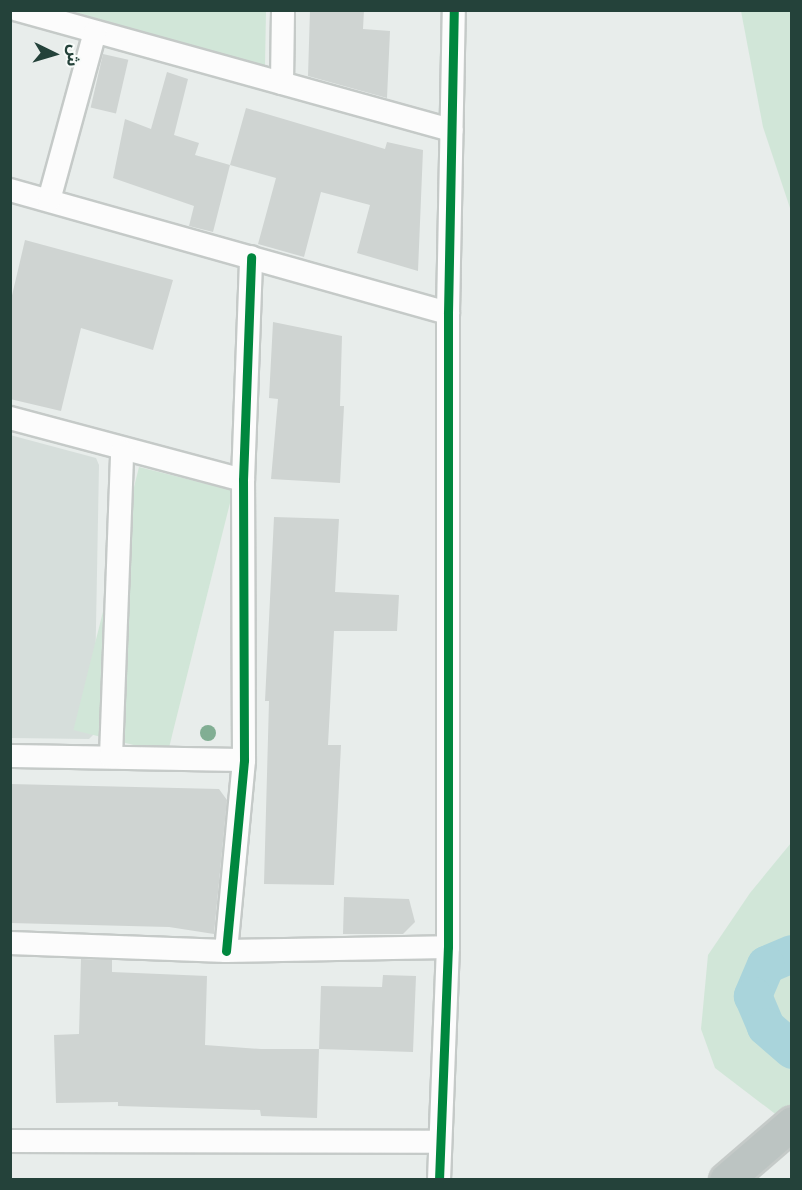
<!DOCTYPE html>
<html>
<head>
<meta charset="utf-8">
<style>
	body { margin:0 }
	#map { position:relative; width:802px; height:1190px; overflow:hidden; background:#e8edeb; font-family:"Sofia Sans Condensed","Noto Sans Arabic",sans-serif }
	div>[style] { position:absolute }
	.built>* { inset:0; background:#d6dedb }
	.green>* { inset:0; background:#d1e6d8; transform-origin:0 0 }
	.river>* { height:38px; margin:-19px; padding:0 19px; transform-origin:19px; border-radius:19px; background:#a9d4db }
	.building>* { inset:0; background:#cfd4d2; transform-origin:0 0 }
	.roads { filter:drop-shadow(2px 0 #c5cac8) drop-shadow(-2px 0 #c5cac8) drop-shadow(0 2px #c5cac8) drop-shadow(0 -2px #c5cac8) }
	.minor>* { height:22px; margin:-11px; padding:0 11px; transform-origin:11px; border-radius:11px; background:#fcfcfc }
	.highway>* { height:33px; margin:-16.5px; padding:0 16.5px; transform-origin:16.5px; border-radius:16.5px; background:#bcc4c2 }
	.cycleway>* { height:9px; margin:-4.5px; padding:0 4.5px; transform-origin:4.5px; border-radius:4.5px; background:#00873e }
	.trees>* { width:16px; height:16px; margin:-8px; border-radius:50%; background:#81ae93 }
	span { translate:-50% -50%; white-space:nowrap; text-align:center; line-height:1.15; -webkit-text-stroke:6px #f7fbf9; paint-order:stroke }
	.frame { position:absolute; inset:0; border:12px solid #24423a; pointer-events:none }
	.north { position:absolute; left:24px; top:24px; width:60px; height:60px; -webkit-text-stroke:4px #f7fbf9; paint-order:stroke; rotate:95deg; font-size:16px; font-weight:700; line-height:24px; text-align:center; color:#24423a }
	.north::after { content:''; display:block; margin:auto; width:21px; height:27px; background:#24423a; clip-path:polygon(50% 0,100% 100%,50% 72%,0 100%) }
</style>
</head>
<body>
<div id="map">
	<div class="built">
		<i style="clip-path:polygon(10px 435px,96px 458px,99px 465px,94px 734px,89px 739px,11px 738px)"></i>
	</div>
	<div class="green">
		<i style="clip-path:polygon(71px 11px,266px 11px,265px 66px)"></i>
		<i style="clip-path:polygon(741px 11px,791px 11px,791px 211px,763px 127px)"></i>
		<i style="left:139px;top:467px;width:97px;height:271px;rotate:14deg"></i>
		<i style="clip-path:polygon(791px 843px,791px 1126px,715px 1068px,701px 1029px,708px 955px,750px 893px)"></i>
	</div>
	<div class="river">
		<i style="left:792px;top:954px;width:28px;rotate:157deg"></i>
		<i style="left:766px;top:965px;width:34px;rotate:113deg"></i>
		<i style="left:753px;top:996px;width:34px;rotate:67deg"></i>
		<i style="left:766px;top:1027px;width:35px;rotate:41deg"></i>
	</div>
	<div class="building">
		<i style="clip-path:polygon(310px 10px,364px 10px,363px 29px,390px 31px,387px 98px,308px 76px)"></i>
		<i style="left:103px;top:54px;width:26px;height:55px;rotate:13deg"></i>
		<i style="clip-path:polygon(167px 72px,188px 79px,174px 135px,199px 143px,195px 155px,230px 165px,213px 232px,189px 226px,194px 206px,113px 178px,125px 119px,151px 129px)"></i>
		<i style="clip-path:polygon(246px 108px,385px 149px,387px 142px,423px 150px,418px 271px,357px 253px,370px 205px,321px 192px,304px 257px,258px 244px,276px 178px,230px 165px)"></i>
		<i style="clip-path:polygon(25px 240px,173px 280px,153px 350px,81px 328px,61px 411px,10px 399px,10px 304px)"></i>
		<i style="clip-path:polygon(273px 322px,342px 336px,340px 406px,344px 406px,340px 483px,271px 479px,278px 399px,269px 398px)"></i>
		<i style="clip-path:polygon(274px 517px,339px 519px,335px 592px,399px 595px,397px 631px,334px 631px,328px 745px,341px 745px,334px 885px,264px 884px,269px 701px,265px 701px)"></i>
		<i style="clip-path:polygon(10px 784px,219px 789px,227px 800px,214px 934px,169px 927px,10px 923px)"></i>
		<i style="clip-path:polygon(344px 897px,409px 899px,415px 922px,403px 934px,343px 934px)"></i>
		<i style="clip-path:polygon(81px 959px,112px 960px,112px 972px,207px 976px,205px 1045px,261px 1049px,319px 1049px,321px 986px,382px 987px,383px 975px,416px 976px,413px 1052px,319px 1049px,317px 1118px,261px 1116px,260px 1110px,118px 1106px,118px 1102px,56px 1103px,54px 1035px,79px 1034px)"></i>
	</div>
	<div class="roads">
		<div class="minor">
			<i style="left:18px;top:10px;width:450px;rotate:15.5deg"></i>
			<i style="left:282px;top:83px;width:73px;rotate:-89.2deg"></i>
			<i style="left:10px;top:190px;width:455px;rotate:15.7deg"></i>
			<i style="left:49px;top:200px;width:174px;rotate:-74.7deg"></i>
			<i style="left:10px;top:418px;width:241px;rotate:14.9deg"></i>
			<i style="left:10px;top:756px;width:234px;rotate:1deg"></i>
			<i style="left:111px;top:757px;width:306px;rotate:-87.9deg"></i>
			<i style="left:10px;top:943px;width:216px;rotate:2.1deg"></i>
			<i style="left:226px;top:951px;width:222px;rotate:-1deg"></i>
			<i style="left:226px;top:951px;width:192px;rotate:-84.6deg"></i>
			<i style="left:244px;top:760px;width:280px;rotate:-90.2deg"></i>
			<i style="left:243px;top:480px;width:223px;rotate:-87.9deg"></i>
			<i style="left:10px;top:1141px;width:430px;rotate:0.1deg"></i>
			<i style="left:439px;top:1180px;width:233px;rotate:-87.8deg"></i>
			<i style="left:448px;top:947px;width:634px;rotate:-90deg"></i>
			<i style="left:448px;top:313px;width:303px;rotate:-88.9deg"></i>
		</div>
		<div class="highway">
			<i style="left:726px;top:1180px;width:87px;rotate:-40.8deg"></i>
		</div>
	</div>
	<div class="cycleway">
		<i style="left:226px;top:951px;width:192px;rotate:-84.6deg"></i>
		<i style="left:244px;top:760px;width:280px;rotate:-90.2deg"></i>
		<i style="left:243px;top:480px;width:223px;rotate:-87.9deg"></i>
		<i style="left:439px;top:1180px;width:233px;rotate:-87.8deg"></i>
		<i style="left:448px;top:947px;width:634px;rotate:-90deg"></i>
		<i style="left:448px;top:313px;width:303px;rotate:-88.9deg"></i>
	</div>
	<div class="trees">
		<i style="left:208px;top:733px"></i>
	</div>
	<div class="frame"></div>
	<div class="north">ش</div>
</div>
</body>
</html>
